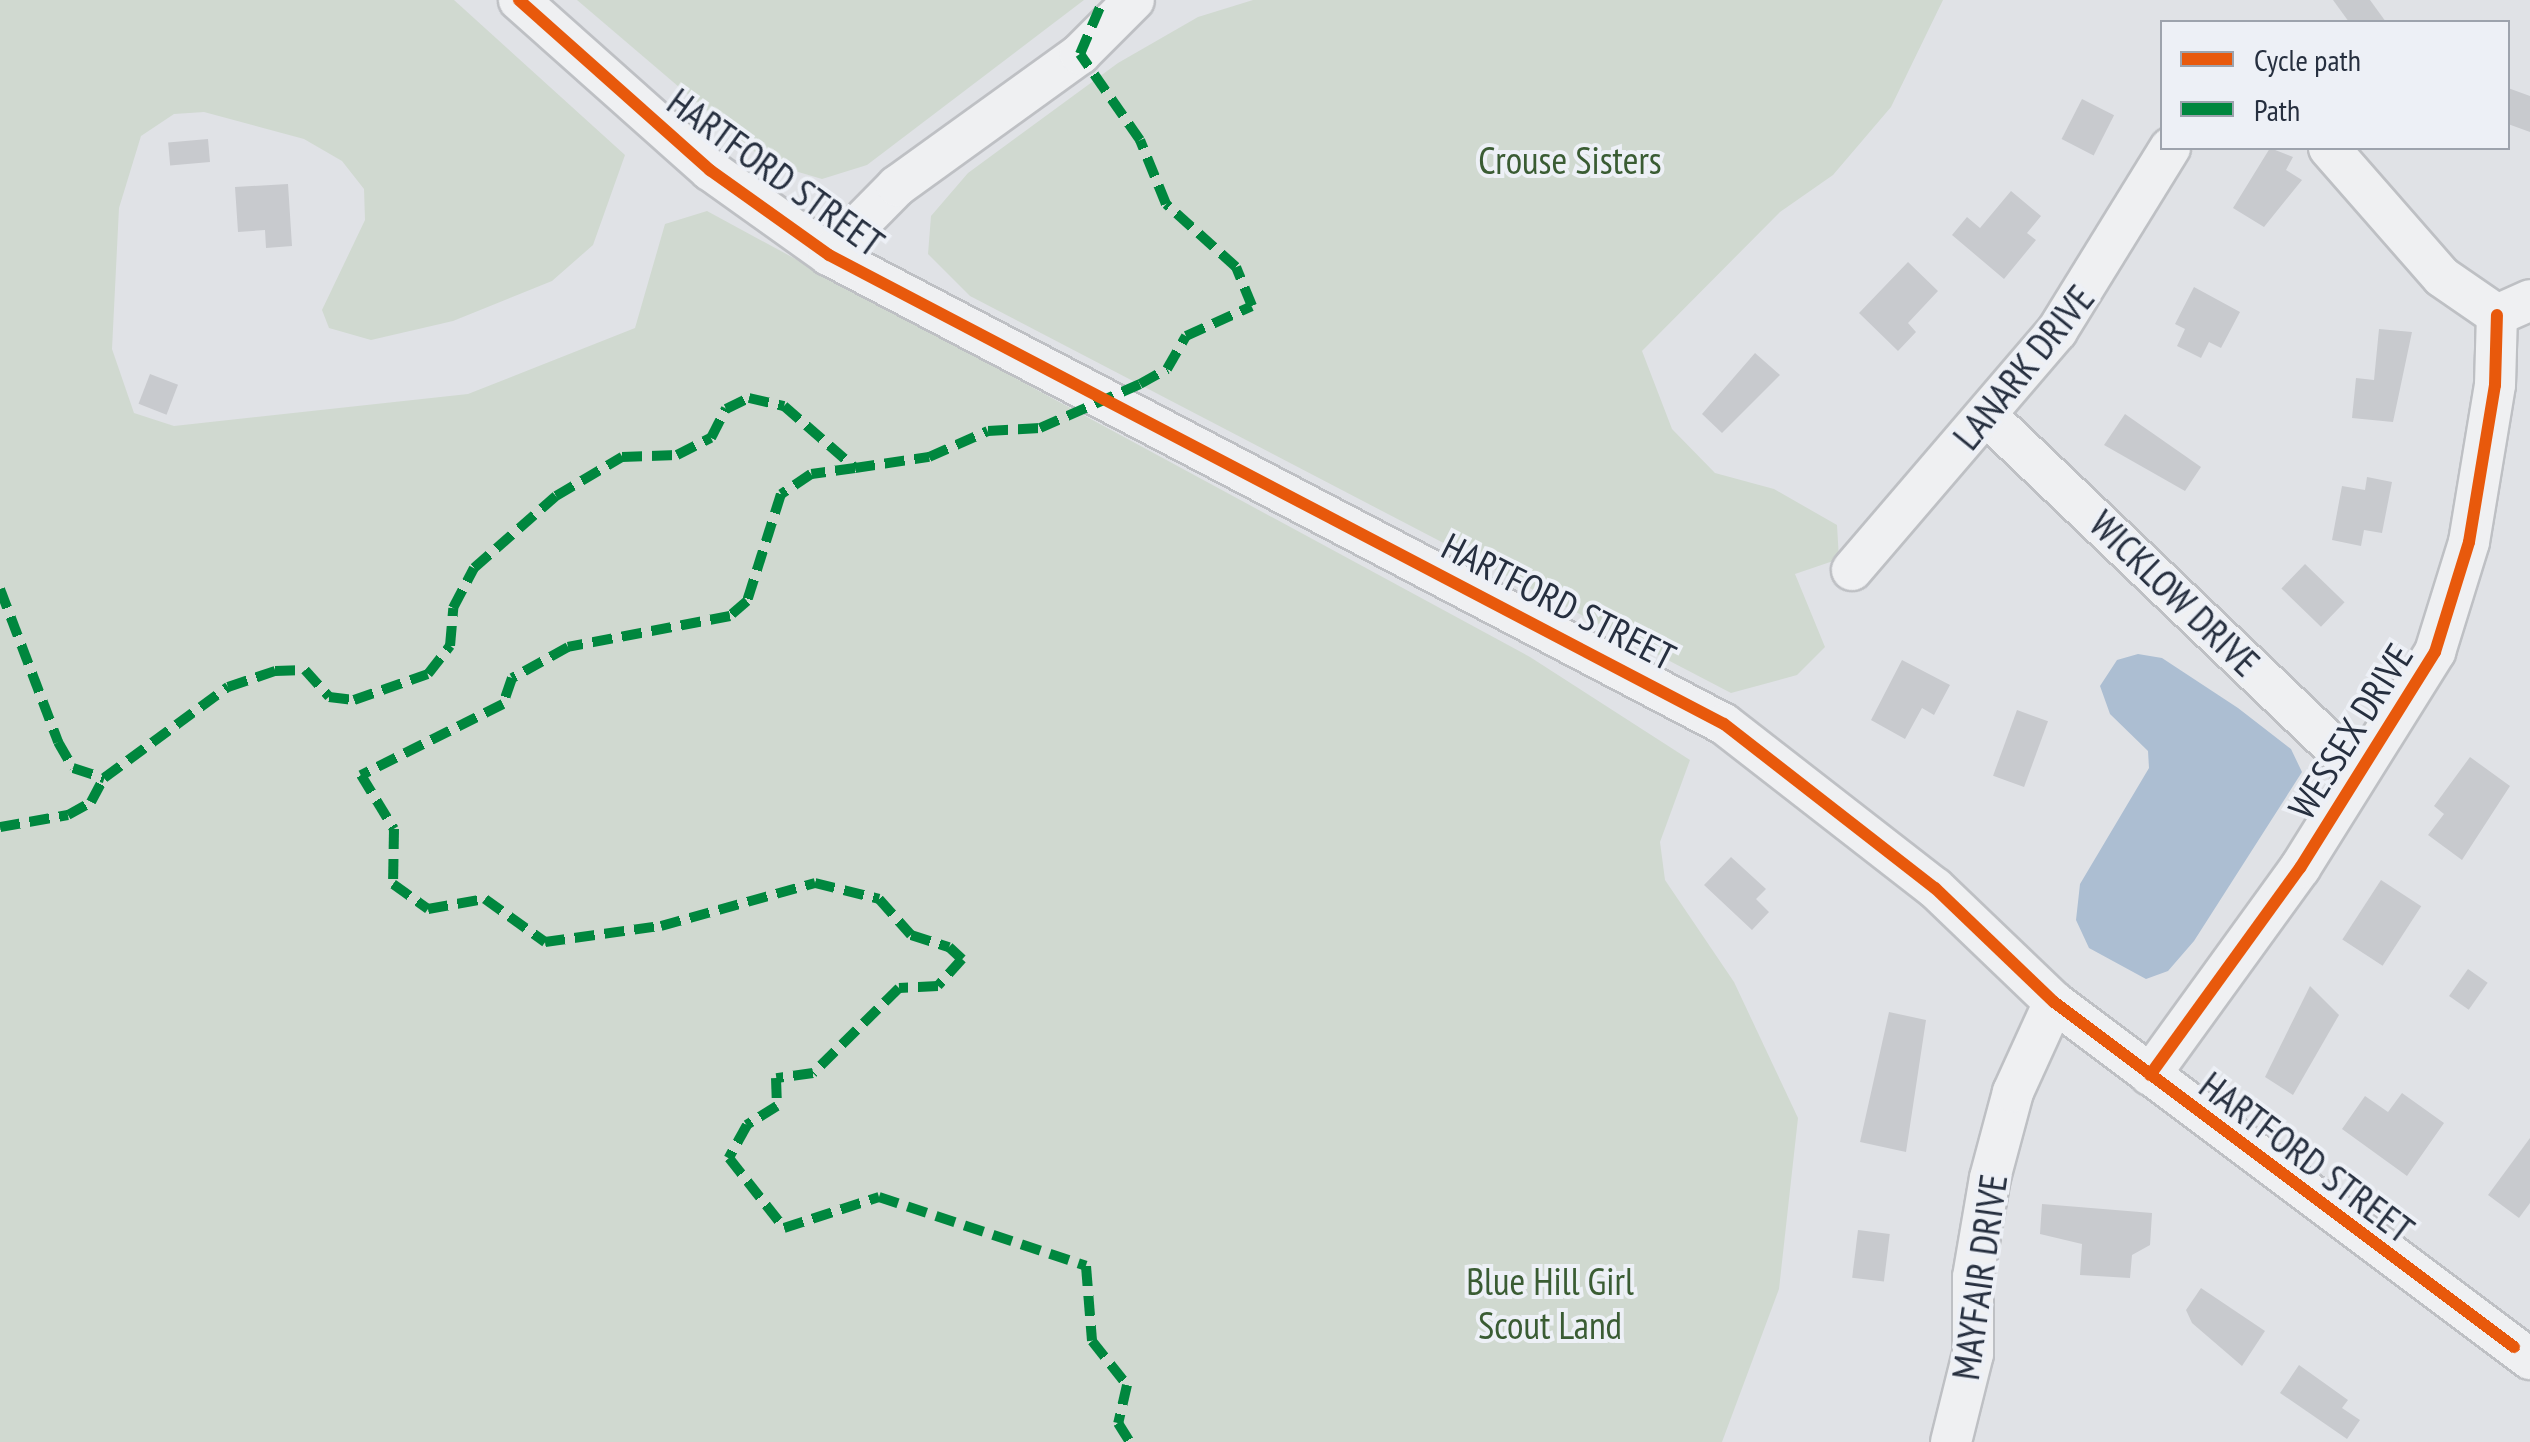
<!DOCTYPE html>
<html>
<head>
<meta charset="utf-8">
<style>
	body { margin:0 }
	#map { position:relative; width:2530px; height:1442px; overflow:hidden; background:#e0e2e6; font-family:"PT Sans Narrow",sans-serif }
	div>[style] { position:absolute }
	.green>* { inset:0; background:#d0d9d0 }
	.water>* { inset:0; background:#acbed2 }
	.building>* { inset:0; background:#c8cace; transform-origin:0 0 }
	.roads { filter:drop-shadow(2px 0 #bec0c4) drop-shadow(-2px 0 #bec0c4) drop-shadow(0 2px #bec0c4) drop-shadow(0 -2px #bec0c4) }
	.minor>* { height:40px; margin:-20px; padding:0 20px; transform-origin:20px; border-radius:20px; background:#eff0f2 }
	.quiet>* { height:10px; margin-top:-5px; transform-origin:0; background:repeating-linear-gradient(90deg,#00873e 0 20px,transparent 0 30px) }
	.cycleway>* { height:12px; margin:-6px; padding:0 6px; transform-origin:6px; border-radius:6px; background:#e8590c }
	span { translate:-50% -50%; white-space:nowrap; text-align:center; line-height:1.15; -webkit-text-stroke:8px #edf0f6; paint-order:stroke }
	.park-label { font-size:38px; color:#3a5c33 }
	.street-label { font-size:38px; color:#262f3f }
	.legend { position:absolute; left:2160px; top:20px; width:350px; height:130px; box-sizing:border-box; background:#edf0f6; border:2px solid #9da3ad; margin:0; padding:12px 18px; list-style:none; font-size:30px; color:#262f3f }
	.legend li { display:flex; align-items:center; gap:20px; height:50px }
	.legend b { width:50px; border:2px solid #9da3ad }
</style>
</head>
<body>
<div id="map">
	<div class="green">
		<i style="clip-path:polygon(0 0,454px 0,625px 155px,593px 245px,552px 281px,453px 321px,371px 340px,329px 328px,322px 310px,365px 220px,364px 189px,342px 161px,304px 139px,204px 112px,174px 114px,141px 136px,119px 208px,112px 349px,134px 413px,174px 426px,468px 394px,635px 328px,665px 224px,707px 211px,1530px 657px,1690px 760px,1660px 842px,1665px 880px,1734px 982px,1798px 1118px,1779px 1289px,1722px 1442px,0 1442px)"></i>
		<i style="clip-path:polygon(577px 0,1084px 0,867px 165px,822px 179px,768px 163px)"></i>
		<i style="clip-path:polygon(1253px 0,1943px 0,1891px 107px,1833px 175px,1780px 212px,1642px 351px,1672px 429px,1715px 473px,1774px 489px,1837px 525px,1839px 559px,1795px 574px,1825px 647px,1797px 675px,1731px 693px,970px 296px,928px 254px,931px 216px,968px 173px,1118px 63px,1198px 17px)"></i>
	</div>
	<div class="water">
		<i style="clip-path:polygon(2138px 654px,2162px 658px,2238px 708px,2291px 749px,2302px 772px,2194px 941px,2168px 971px,2146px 979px,2089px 948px,2076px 920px,2080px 884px,2149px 768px,2148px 751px,2110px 714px,2100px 686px,2117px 660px)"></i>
	</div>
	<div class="building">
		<i style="clip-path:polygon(2333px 0,2370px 0,2386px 22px,2349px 22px)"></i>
		<i style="clip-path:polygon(2508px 88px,2530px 96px,2530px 132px,2508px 124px)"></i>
		<i style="left:2082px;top:99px;width:36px;height:45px;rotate:27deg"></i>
		<i style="left:208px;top:139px;width:23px;height:40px;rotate:85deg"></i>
		<i style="clip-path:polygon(2270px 148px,2293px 157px,2286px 170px,2302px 180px,2264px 227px,2233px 208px)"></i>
		<i style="clip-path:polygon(288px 184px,292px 246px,266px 248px,265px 230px,238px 232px,235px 187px)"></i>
		<i style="clip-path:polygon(2011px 191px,2041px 216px,2027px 233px,2036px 240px,2004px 279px,1952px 235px,1967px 217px,1980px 228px)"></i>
		<i style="clip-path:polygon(1908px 262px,1938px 291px,1908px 323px,1916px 332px,1898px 351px,1859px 313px)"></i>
		<i style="clip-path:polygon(2194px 287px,2240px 312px,2221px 348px,2209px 342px,2201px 358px,2177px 346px,2185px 329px,2175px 324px)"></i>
		<i style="clip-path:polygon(2379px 329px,2412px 332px,2393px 422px,2352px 418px,2356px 378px,2374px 380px)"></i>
		<i style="clip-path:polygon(1755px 353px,1780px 375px,1722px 433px,1702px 414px)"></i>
		<i style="left:150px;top:374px;width:30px;height:32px;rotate:21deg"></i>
		<i style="clip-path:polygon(2125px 414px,2201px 467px,2185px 491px,2104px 445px)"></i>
		<i style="clip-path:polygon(2367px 477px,2392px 482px,2382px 533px,2364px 530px,2361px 546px,2332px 540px,2342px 486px,2365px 490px)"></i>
		<i style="left:2305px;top:564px;width:55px;height:34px;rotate:44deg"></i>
		<i style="clip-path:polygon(1902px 660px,1950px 685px,1934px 715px,1922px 708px,1905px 739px,1871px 720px)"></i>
		<i style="left:2017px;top:710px;width:33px;height:70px;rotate:20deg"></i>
		<i style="clip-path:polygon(2470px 757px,2510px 786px,2462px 860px,2428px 835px,2444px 814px,2434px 806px)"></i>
		<i style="clip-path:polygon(1731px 857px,1766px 889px,1756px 899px,1769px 912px,1752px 930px,1704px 885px)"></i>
		<i style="left:2381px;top:880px;width:48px;height:71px;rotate:33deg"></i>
		<i style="left:2468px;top:969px;width:24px;height:33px;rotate:35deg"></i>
		<i style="clip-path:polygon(2310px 986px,2339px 1015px,2293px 1095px,2265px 1077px)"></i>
		<i style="clip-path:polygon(1889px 1012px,1926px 1020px,1906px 1152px,1860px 1142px)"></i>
		<i style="clip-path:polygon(2402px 1093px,2444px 1123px,2407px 1176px,2342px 1129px,2365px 1096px,2388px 1112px)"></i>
		<i style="clip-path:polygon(2530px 1138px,2530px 1203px,2519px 1218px,2488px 1195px)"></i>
		<i style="clip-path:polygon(2042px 1204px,2152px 1213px,2150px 1245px,2132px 1255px,2130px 1278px,2080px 1275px,2082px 1244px,2040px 1234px)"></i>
		<i style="left:1858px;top:1230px;width:32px;height:48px;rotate:7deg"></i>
		<i style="clip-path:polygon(2201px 1288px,2265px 1331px,2242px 1366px,2192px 1323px,2186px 1310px)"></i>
		<i style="clip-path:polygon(2299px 1365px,2348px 1400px,2342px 1408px,2360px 1420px,2347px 1439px,2280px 1393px)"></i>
	</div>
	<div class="roads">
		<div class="minor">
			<i style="left:519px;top:0;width:256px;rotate:41.7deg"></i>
			<i style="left:710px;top:170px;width:146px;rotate:35.5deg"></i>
			<i style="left:829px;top:255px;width:1010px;rotate:27.66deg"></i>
			<i style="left:1724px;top:724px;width:267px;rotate:37.9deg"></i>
			<i style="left:1935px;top:888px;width:165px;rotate:43.8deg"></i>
			<i style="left:2054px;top:1002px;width:595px;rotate:36.87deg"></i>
			<i style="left:2329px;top:148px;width:171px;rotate:48.8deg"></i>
			<i style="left:2442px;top:277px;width:67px;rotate:34.6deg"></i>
			<i style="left:2497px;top:315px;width:36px;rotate:-24deg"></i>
			<i style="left:829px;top:255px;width:97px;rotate:-45.4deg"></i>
			<i style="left:897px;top:186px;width:226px;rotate:-35.8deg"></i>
			<i style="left:1080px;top:54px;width:76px;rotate:-45deg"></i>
			<i style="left:1988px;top:417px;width:513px;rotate:43.66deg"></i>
			<i style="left:1852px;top:570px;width:315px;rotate:-49.4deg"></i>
			<i style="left:2057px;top:331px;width:215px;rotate:-58.3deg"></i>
			<i style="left:2150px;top:1075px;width:256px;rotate:-54.1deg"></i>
			<i style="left:2300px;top:868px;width:255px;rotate:-58deg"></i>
			<i style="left:2435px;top:652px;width:115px;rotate:-72.8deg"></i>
			<i style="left:2469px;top:542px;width:159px;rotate:-80.6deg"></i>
			<i style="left:2495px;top:385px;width:70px;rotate:-88.4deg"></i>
			<i style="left:1951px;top:1442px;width:91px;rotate:-76deg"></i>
			<i style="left:1973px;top:1354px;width:77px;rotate:-90deg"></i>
			<i style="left:1973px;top:1277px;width:100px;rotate:-80.3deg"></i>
			<i style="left:1990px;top:1178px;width:89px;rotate:-75deg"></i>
			<i style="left:2013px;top:1092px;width:99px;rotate:-65.5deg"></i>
		</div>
	</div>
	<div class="quiet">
		<i style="left:855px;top:468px;width:44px;rotate:172.2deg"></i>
		<i style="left:811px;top:474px;width:36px;rotate:146deg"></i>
		<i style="left:781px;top:494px;width:112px;rotate:107.6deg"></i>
		<i style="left:747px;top:601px;width:23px;rotate:139deg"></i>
		<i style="left:730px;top:616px;width:165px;rotate:169.2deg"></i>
		<i style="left:568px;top:647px;width:64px;rotate:151deg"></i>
		<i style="left:512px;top:678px;width:28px;rotate:109deg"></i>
		<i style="left:503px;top:704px;width:159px;rotate:153.4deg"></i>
		<i style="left:361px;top:775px;width:63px;rotate:58.6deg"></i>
		<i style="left:394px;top:829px;width:55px;rotate:91deg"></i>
		<i style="left:393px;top:884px;width:43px;rotate:35.5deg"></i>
		<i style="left:428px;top:909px;width:58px;rotate:-10deg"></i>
		<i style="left:485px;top:899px;width:74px;rotate:35.6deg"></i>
		<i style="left:545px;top:942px;width:117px;rotate:-7.9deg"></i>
		<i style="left:661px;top:926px;width:160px;rotate:-15.6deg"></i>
		<i style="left:815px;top:883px;width:66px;rotate:14deg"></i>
		<i style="left:879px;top:899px;width:48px;rotate:48.4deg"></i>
		<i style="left:911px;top:935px;width:40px;rotate:18deg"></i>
		<i style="left:949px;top:947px;width:18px;rotate:43deg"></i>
		<i style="left:962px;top:959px;width:36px;rotate:132deg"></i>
		<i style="left:938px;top:986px;width:39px;rotate:177deg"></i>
		<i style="left:899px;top:988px;width:121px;rotate:135.3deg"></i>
		<i style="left:813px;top:1073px;width:37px;rotate:172deg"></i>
		<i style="left:776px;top:1078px;width:28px;rotate:88deg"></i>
		<i style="left:777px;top:1106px;width:36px;rotate:148deg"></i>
		<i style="left:747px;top:1125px;width:38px;rotate:119deg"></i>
		<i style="left:729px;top:1158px;width:89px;rotate:51.8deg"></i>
		<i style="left:784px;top:1228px;width:100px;rotate:-18.1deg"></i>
		<i style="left:879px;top:1197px;width:218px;rotate:18.4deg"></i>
		<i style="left:1086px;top:1266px;width:75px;rotate:85.4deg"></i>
		<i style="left:1092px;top:1341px;width:56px;rotate:51.5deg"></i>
		<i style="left:1127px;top:1385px;width:39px;rotate:103deg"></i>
		<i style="left:1118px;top:1423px;width:22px;rotate:58deg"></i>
		<i style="left:0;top:589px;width:164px;rotate:69.2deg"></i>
		<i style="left:58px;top:742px;width:30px;rotate:60deg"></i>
		<i style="left:73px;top:768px;width:33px;rotate:18deg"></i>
		<i style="left:104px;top:778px;width:154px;rotate:-36.3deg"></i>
		<i style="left:228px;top:687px;width:50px;rotate:-18.8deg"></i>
		<i style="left:275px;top:671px;width:30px;rotate:-2deg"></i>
		<i style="left:305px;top:670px;width:36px;rotate:48deg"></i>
		<i style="left:329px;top:697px;width:25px;rotate:7deg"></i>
		<i style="left:354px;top:700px;width:78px;rotate:-19.4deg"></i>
		<i style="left:428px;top:674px;width:36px;rotate:-52deg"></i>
		<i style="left:450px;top:646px;width:38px;rotate:-85deg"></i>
		<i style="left:453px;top:608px;width:45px;rotate:-62.3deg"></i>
		<i style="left:474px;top:568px;width:109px;rotate:-41.3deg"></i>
		<i style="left:556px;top:496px;width:77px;rotate:-30.6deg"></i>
		<i style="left:622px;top:457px;width:55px;rotate:-2.1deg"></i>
		<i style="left:677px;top:455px;width:38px;rotate:-27deg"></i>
		<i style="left:711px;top:438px;width:33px;rotate:-63deg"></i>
		<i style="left:726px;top:409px;width:25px;rotate:-26deg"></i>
		<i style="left:749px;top:398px;width:36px;rotate:13deg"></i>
		<i style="left:784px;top:406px;width:94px;rotate:41.1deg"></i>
		<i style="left:855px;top:468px;width:75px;rotate:-8.5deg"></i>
		<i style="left:929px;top:457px;width:64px;rotate:-23.8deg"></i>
		<i style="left:988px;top:431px;width:52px;rotate:-3.3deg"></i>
		<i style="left:1040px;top:428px;width:109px;rotate:-23.7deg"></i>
		<i style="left:1140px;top:384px;width:31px;rotate:-29deg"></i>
		<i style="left:1167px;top:369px;width:38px;rotate:-60deg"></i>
		<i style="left:1186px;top:336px;width:72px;rotate:-24.4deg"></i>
		<i style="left:1252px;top:306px;width:42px;rotate:-112.3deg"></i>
		<i style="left:1236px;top:267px;width:94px;rotate:-138deg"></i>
		<i style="left:1166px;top:204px;width:69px;rotate:-112.1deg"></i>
		<i style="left:1140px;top:140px;width:105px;rotate:-124.9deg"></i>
		<i style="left:1080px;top:54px;width:59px;rotate:-66.9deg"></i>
		<i style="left:0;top:827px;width:69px;rotate:-10deg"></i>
		<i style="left:68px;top:815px;width:26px;rotate:-29deg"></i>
		<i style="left:91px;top:802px;width:27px;rotate:-62deg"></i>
	</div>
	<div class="cycleway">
		<i style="left:519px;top:0;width:256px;rotate:41.7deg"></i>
		<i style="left:710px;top:170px;width:146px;rotate:35.5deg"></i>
		<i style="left:829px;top:255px;width:1010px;rotate:27.66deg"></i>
		<i style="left:1724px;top:724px;width:267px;rotate:37.9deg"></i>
		<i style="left:1935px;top:888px;width:165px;rotate:43.8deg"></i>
		<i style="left:2054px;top:1002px;width:575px;rotate:36.87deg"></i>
		<i style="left:2150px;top:1075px;width:256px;rotate:-54.1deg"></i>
		<i style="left:2300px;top:868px;width:255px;rotate:-58deg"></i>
		<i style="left:2435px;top:652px;width:115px;rotate:-72.8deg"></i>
		<i style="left:2469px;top:542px;width:159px;rotate:-80.6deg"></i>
		<i style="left:2495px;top:385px;width:70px;rotate:-88.4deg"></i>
	</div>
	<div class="park-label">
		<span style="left:1570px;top:160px">Crouse Sisters</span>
		<span style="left:1550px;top:1303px">Blue Hill Girl<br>Scout Land</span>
	</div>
	<div class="street-label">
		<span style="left:776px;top:172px;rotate:36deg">HARTFORD STREET</span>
		<span style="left:2023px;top:367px;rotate:-51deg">LANARK DRIVE</span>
		<span style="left:2175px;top:593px;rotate:44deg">WICKLOW DRIVE</span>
		<span style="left:1559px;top:601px;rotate:27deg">HARTFORD STREET</span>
		<span style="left:2350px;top:731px;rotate:-58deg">WESSEX DRIVE</span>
		<span style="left:2307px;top:1157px;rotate:37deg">HARTFORD STREET</span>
		<span style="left:1979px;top:1277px;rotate:-82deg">MAYFAIR DRIVE</span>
	</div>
	<ul class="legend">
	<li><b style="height:12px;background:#e8590c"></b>Cycle path</li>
	<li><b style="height:12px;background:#00873e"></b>Path</li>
	</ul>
</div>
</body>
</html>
